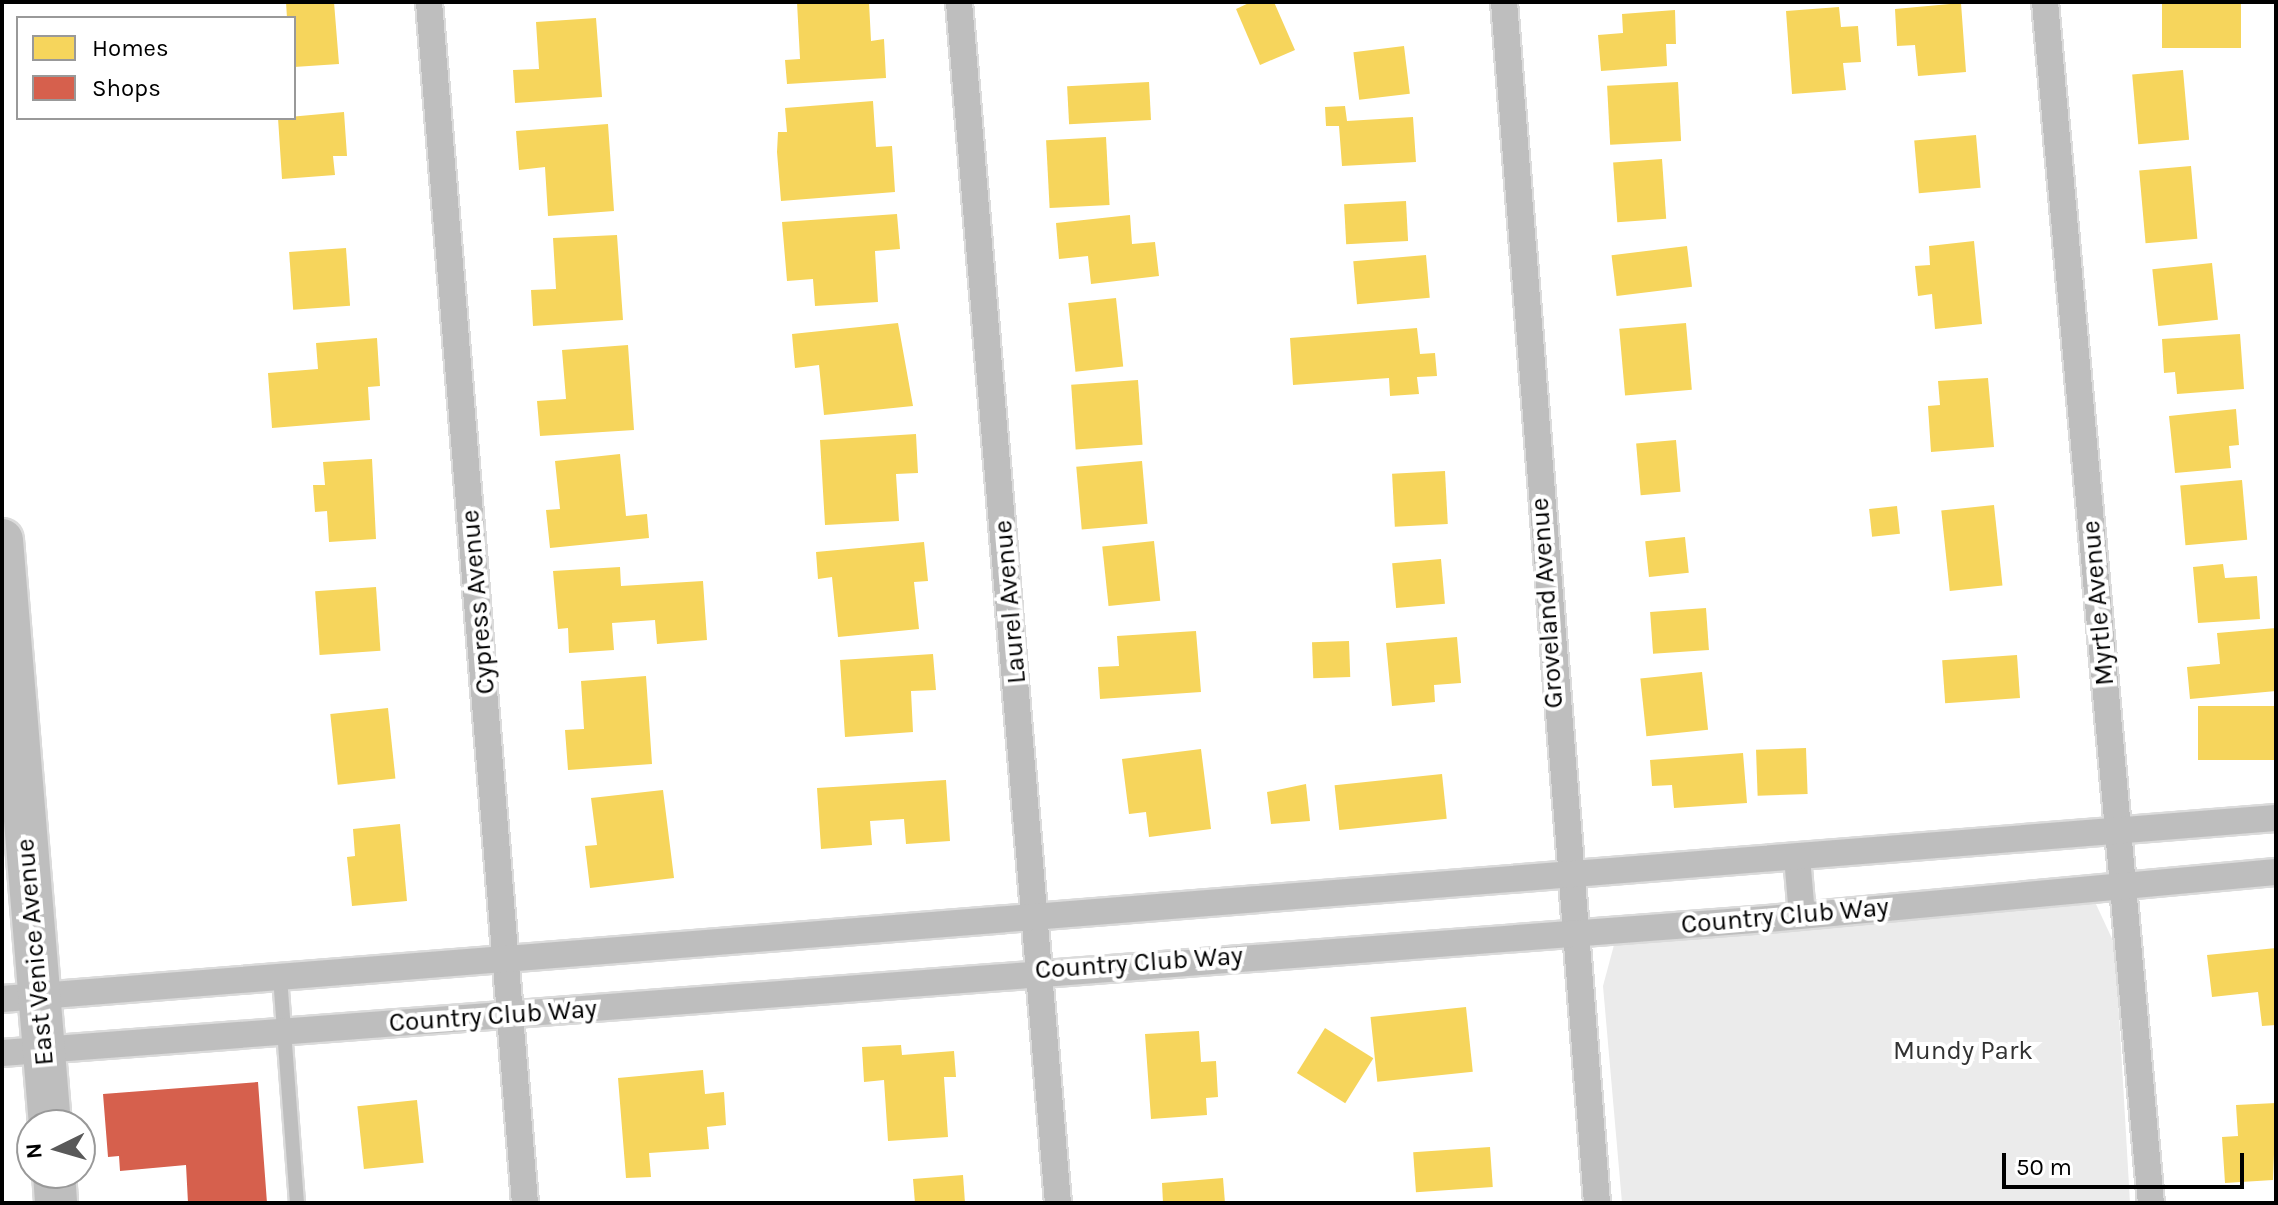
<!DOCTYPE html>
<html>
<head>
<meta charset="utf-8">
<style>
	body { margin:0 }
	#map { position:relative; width:2278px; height:1205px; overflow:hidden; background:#fff; font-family:Karla,sans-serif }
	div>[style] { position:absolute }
	.green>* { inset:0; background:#ebebeb }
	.homes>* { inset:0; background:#f6d55c; transform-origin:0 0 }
	.shops>* { inset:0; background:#d6604d }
	.roads { filter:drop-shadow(2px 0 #dbdbdb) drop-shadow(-2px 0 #dbdbdb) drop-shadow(0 2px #dbdbdb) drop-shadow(0 -2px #dbdbdb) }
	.service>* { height:14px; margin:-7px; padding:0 7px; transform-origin:7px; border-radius:7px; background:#bebebe }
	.minor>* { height:26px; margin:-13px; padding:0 13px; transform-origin:13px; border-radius:13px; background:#bebebe }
	.primary>* { height:42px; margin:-21px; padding:0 21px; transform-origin:21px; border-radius:21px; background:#bebebe }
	span { translate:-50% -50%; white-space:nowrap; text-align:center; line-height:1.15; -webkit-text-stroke:8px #fff; paint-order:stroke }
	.street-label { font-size:26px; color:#000 }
	.park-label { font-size:26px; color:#323232 }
	.frame { position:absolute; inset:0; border:4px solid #000; pointer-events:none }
	.legend { position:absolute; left:16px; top:16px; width:280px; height:104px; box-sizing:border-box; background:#fff; border:2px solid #999; margin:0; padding:10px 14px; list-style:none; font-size:24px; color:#000 }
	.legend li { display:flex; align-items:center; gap:16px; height:40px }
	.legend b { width:40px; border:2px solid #999 }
	.north { position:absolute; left:16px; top:1109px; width:80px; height:80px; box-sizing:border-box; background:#fff; border:2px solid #999; border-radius:50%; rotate:265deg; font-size:22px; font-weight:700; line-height:32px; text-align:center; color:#000 }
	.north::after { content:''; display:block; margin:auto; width:28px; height:36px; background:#595959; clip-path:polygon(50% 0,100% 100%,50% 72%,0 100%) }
	.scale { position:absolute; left:2002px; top:1153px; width:242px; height:36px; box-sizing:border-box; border:4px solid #000; border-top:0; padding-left:10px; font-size:24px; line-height:28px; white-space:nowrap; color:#000; -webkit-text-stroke:6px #fff; paint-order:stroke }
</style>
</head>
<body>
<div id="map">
	<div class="green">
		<i style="clip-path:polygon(2088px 887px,2115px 945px,2130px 1203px,1622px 1203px,1603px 986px,1618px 930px)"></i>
	</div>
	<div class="homes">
		<i style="clip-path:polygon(286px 2px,334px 2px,339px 64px,294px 67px,294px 18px,287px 18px)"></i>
		<i style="clip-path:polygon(797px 2px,869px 2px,871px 41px,884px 39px,886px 78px,787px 84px,785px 60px,800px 59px)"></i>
		<i style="clip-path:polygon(1251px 2px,1274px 2px,1295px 50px,1260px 65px,1236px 9px)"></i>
		<i style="left:2162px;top:2px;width:79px;height:46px"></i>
		<i style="clip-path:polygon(1961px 3px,1966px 72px,1918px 76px,1915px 45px,1897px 46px,1895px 9px)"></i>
		<i style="clip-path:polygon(1839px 7px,1841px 27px,1858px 26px,1861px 62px,1843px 63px,1846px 90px,1792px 94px,1786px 11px)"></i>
		<i style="clip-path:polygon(1675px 10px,1676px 44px,1666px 44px,1667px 66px,1601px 71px,1598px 35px,1623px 33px,1622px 14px)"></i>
		<i style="clip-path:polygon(596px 18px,602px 97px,515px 103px,513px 70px,539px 69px,536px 22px)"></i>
		<i style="left:1404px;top:46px;width:48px;height:51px;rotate:83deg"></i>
		<i style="left:2183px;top:70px;width:70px;height:51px;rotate:85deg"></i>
		<i style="left:1149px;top:82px;width:38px;height:82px;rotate:87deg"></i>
		<i style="left:1678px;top:82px;width:59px;height:71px;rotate:87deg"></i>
		<i style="clip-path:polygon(873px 101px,876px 147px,892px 146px,895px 192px,781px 201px,777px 152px,778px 132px,787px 132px,785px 108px)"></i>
		<i style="clip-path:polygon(1345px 106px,1347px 121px,1413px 117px,1416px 162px,1342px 166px,1339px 126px,1326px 126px,1325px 107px)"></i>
		<i style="clip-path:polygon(344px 112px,347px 156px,333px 156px,335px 175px,282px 179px,278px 118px)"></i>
		<i style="clip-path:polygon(608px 124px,614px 211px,548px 216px,545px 167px,519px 170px,516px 131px)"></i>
		<i style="left:1976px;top:135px;width:53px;height:62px;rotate:85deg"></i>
		<i style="left:1106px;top:137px;width:68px;height:60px;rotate:87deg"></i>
		<i style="left:1662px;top:159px;width:60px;height:49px;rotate:86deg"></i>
		<i style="left:2191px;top:166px;width:73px;height:52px;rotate:85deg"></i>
		<i style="left:1406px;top:201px;width:40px;height:62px;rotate:87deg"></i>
		<i style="clip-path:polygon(897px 214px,900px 249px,875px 251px,878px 302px,815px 306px,813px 279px,787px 281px,782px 222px)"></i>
		<i style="clip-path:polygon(1130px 215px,1132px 244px,1155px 242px,1159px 276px,1091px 284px,1088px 256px,1059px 259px,1056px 223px)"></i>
		<i style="clip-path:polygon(617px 235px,623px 320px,533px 326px,531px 290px,556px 289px,553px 238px)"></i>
		<i style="clip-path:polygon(1974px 241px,1982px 324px,1935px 329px,1932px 294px,1918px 296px,1915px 266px,1930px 265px,1929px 246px)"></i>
		<i style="left:1687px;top:246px;width:41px;height:76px;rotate:83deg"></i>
		<i style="left:346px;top:248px;width:58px;height:57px;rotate:86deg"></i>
		<i style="left:1426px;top:255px;width:43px;height:73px;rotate:85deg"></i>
		<i style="left:2212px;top:263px;width:57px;height:60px;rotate:84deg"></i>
		<i style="left:1116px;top:298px;width:69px;height:48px;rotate:84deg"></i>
		<i style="clip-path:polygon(898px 323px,913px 406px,824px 415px,819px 365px,795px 368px,792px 334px)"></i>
		<i style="left:1686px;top:323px;width:67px;height:67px;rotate:85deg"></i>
		<i style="clip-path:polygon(1417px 328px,1420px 354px,1435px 353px,1437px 376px,1417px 377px,1419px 394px,1390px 396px,1389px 378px,1293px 385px,1290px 338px)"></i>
		<i style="clip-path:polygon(2240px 334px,2244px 389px,2177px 394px,2175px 372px,2164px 373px,2162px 339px)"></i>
		<i style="clip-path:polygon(377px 338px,380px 386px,368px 387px,370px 420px,272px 428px,268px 373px,318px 369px,316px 343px)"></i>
		<i style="clip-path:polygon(628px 345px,634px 430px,540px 436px,537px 401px,566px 399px,562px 350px)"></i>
		<i style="clip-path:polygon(1988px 378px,1994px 447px,1931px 452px,1928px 406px,1940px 405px,1938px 381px)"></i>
		<i style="left:1138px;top:380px;width:65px;height:67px;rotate:86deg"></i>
		<i style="clip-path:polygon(2236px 409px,2239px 445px,2229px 446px,2231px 468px,2175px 473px,2169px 416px)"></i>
		<i style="clip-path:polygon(916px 434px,918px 473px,896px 474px,899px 521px,825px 525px,820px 440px)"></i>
		<i style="left:1676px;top:440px;width:52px;height:40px;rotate:85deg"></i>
		<i style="clip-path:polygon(620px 454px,626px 516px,647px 514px,649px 538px,550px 548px,546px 510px,560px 509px,555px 461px)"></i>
		<i style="clip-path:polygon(372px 459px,376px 539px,329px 542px,327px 511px,315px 512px,313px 485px,325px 485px,323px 462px)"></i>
		<i style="left:1142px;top:461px;width:63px;height:66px;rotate:85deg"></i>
		<i style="left:1445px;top:471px;width:53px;height:53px;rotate:87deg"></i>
		<i style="left:2242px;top:480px;width:60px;height:62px;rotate:85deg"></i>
		<i style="left:1994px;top:505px;width:81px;height:53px;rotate:84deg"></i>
		<i style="left:1897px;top:506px;width:28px;height:28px;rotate:84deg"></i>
		<i style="left:1685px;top:537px;width:36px;height:40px;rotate:84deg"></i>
		<i style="left:1154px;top:541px;width:60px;height:52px;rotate:84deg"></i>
		<i style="clip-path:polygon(924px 542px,928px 581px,914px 582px,919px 629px,838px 637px,832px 577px,818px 579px,816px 552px)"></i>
		<i style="left:1441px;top:559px;width:45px;height:49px;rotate:85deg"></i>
		<i style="clip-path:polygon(2223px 564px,2225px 578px,2257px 576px,2260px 619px,2198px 623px,2193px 567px)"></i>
		<i style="clip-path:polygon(620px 567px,621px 586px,703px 581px,707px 640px,657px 644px,655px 620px,612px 623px,614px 650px,569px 653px,568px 628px,558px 629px,553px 571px)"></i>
		<i style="left:376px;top:587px;width:64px;height:61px;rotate:86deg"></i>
		<i style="left:1706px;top:608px;width:42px;height:56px;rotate:86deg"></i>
		<i style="clip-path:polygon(2276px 628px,2276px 691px,2190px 699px,2187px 667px,2220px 664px,2217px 633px)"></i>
		<i style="clip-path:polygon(1196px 631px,1201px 692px,1100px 699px,1098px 667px,1119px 666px,1117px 636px)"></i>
		<i style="clip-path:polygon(1457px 637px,1461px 683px,1434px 685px,1435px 702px,1392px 706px,1386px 643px)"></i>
		<i style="left:1349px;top:641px;width:36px;height:37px;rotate:88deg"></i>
		<i style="clip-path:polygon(933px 654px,936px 690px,911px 691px,913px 732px,845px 737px,840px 660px)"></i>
		<i style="left:2017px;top:655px;width:43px;height:75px;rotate:86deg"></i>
		<i style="left:1702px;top:672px;width:58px;height:62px;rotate:84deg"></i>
		<i style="clip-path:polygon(646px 676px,652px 764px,568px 770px,565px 730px,584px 729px,581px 681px)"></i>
		<i style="left:2276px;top:706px;width:54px;height:78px;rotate:90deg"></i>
		<i style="left:388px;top:708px;width:71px;height:58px;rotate:84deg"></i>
		<i style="left:1806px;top:748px;width:46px;height:50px;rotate:88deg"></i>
		<i style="clip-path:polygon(1201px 749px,1211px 829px,1149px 837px,1146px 812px,1129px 814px,1122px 759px)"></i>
		<i style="clip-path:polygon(1743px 753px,1747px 803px,1674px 808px,1672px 785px,1652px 786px,1650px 760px)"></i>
		<i style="left:1442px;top:774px;width:45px;height:108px;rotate:84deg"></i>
		<i style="clip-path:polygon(946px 780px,950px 841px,906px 844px,904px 819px,870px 821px,872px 845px,821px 849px,817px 788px)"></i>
		<i style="clip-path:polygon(1306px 784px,1310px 821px,1271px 824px,1267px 792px)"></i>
		<i style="clip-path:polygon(663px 790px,674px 878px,590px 888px,585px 846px,597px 845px,591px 798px)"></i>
		<i style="clip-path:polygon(400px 824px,407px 901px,352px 906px,347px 857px,355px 856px,353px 829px)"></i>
		<i style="clip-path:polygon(2276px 948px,2276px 1025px,2262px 1026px,2258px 992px,2212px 997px,2207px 955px)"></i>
		<i style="left:1466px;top:1007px;width:65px;height:96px;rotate:84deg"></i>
		<i style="left:1325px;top:1028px;width:57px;height:53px;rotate:32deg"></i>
		<i style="clip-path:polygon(1199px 1031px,1201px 1062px,1216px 1061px,1218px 1097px,1206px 1098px,1207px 1115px,1151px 1119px,1145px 1034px)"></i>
		<i style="clip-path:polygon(901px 1045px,902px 1055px,954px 1051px,956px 1077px,944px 1077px,948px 1137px,888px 1141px,884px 1080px,864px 1082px,862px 1047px)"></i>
		<i style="clip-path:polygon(703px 1070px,705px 1094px,724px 1092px,726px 1125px,707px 1127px,709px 1149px,649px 1153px,651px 1177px,626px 1178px,618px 1078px)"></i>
		<i style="left:417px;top:1100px;width:63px;height:60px;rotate:84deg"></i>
		<i style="clip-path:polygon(2276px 1103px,2273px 1180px,2225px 1183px,2222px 1137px,2238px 1136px,2236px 1105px)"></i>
		<i style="left:1490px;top:1147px;width:40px;height:77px;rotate:86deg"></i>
		<i style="clip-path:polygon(963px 1175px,965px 1203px,915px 1203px,913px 1179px)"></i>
		<i style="clip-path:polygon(1223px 1178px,1225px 1203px,1163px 1203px,1162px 1183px)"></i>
	</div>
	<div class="shops">
		<i style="clip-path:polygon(258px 1082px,267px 1203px,188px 1203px,186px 1165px,120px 1171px,119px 1156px,108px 1157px,103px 1094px)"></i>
	</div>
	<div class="roads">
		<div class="service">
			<i style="left:280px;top:977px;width:227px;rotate:85.7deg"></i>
		</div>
		<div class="minor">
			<i style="left:429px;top:2px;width:1205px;rotate:85.43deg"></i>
			<i style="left:959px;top:2px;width:1205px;rotate:85.29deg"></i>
			<i style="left:1504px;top:2px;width:1205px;rotate:85.57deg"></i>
			<i style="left:2045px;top:2px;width:1206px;rotate:84.96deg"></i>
			<i style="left:1797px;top:857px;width:58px;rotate:85.1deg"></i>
			<i style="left:2px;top:999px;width:2281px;rotate:-4.55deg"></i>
			<i style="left:2px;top:1053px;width:1771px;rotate:-4.34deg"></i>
			<i style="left:1768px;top:919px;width:510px;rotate:-5.29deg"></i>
		</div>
		<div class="primary">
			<i style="left:2px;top:540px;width:587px;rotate:85.31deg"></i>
			<i style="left:54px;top:1173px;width:30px;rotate:86deg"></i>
		</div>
	</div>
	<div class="street-label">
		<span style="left:478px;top:602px;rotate:-95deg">Cypress Avenue</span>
		<span style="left:1010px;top:602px;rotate:-95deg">Laurel Avenue</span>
		<span style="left:1547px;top:603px;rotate:-94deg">Groveland Avenue</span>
		<span style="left:2098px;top:603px;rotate:-95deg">Myrtle Avenue</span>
		<span style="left:1785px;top:916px;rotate:-5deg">Country Club Way</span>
		<span style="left:35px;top:952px;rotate:-95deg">East Venice Avenue</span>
		<span style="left:1139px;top:963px;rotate:-4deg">Country Club Way</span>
		<span style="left:493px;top:1016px;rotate:-4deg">Country Club Way</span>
	</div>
	<div class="park-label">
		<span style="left:1963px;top:1051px">Mundy Park</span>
	</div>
	<div class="frame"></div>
	<ul class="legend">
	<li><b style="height:22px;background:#f6d55c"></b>Homes</li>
	<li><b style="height:22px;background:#d6604d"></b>Shops</li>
	</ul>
	<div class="north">N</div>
	<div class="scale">50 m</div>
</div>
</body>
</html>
